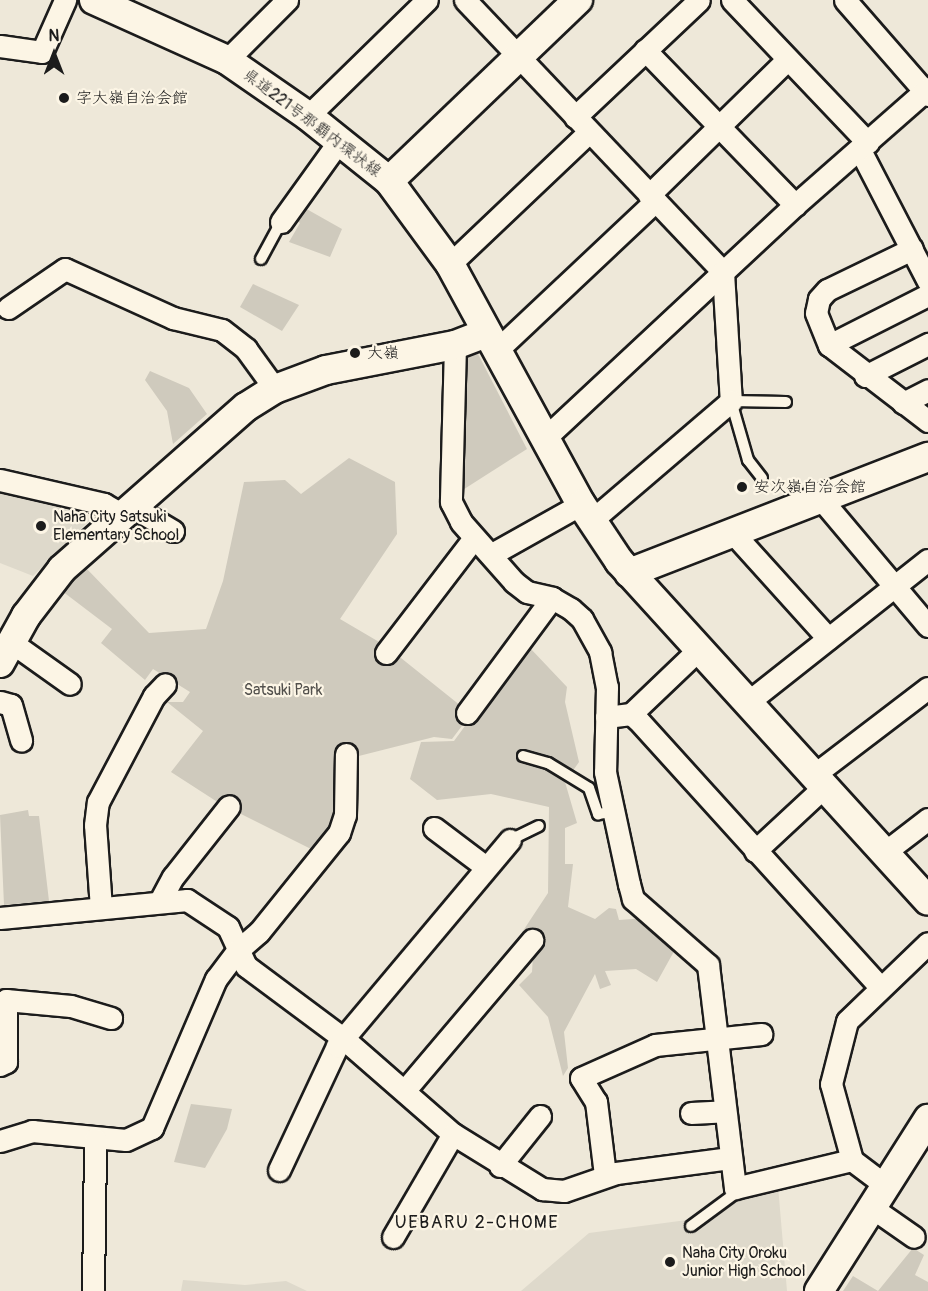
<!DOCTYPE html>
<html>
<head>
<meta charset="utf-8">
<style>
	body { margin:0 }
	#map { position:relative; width:928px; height:1291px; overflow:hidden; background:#eee8d9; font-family:Pangolin,"Klee One",sans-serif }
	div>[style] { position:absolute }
	.built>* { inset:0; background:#ded9cb }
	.green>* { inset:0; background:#cfcabd }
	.roads { filter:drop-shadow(2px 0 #1c1c1c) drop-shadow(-2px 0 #1c1c1c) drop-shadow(0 2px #1c1c1c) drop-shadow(0 -2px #1c1c1c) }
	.lane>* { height:10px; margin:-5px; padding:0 5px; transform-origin:5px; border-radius:5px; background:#fcf5e5 }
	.street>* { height:21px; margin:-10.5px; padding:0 10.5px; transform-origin:10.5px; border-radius:10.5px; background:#fcf5e5 }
	.secondary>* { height:28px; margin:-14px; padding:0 14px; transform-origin:14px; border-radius:14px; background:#fcf5e5 }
	.dots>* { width:16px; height:16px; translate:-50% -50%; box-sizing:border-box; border:3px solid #fcf5e5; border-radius:50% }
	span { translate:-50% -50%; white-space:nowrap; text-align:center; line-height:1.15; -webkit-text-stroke:4.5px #fcf5e5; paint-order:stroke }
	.poi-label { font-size:16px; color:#1c1c1c }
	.left { translate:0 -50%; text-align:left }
	.street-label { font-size:16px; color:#1c1c1c }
	.park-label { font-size:16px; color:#52504c }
	.neighbourhood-label { font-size:18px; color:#1c1c1c; letter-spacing:1.5px }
	.north { position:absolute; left:24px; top:24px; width:60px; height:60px; -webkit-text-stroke:4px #fcf5e5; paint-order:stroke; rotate:0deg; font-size:16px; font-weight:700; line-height:24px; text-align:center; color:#1c1c1c }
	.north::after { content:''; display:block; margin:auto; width:21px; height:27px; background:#1c1c1c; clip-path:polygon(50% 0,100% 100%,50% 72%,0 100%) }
</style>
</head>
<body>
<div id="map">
	<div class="built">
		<i style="clip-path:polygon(0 487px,100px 510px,33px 576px,0 563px)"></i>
		<i style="clip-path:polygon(778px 1186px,787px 1291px,521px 1291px,589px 1233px,687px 1220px,729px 1193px)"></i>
		<i style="clip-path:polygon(183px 1280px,245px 1285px,286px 1281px,307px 1291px,181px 1291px)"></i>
	</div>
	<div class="green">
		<i style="clip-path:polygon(303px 207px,342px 229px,330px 257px,289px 242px,300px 223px,294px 219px)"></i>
		<i style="clip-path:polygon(253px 284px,299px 305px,282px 331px,240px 307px)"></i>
		<i style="clip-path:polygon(478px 354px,527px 449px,458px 493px,464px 357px)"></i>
		<i style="clip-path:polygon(150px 371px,189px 388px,207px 414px,173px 444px,167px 411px,145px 380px)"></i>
		<i style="clip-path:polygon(349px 458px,395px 482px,397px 534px,340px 619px,386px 646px,471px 714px,452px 739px,434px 737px,339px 761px,337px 809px,330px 830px,313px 850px,219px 803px,171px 772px,203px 731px,167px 702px,183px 702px,190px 692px,153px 669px,145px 680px,101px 643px,112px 629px,62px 591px,85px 567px,149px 633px,206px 629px,223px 581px,244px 482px,285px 480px,301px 494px)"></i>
		<i style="clip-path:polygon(530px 648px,567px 687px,565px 702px,579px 762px,565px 782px,577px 823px,565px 828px,565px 864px,573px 864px,568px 907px,595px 919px,609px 908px,616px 909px,619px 920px,646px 918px,677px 946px,657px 982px,636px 969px,605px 971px,611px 985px,600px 989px,595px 974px,564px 1032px,568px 1068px,563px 1076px,548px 1017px,519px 985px,532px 972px,533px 955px,515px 943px,548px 893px,549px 807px,491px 794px,437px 800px,410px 779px,421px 742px,454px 741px,508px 667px)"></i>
		<i style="clip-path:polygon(28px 810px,29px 816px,39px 816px,49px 901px,4px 905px,0 815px)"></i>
		<i style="clip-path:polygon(191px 1104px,232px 1109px,227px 1129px,205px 1168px,174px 1162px)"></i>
		<i style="clip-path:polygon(913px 1248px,924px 1255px,915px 1275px,928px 1282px,928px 1291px,843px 1291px,853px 1276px,878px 1291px)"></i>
	</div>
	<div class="roads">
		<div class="lane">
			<i style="left:261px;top:259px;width:42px;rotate:-61.6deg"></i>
			<i style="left:762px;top:478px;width:23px;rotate:-128deg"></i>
			<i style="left:748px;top:460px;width:61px;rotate:-106.1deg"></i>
			<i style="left:731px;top:401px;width:55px;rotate:1deg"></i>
			<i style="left:523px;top:756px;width:26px;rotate:16deg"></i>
			<i style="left:548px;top:763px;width:48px;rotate:31.4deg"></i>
			<i style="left:589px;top:788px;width:28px;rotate:71deg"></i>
			<i style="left:598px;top:814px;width:15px;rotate:-8deg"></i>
			<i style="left:510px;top:840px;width:32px;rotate:-26deg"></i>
			<i style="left:691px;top:1226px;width:62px;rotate:-36.5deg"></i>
		</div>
		<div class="street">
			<i style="left:465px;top:0;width:375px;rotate:46.5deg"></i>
			<i style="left:723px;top:272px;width:129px;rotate:86.5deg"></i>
			<i style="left:731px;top:401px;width:184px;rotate:139.4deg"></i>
			<i style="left:732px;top:0;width:197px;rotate:46.4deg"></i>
			<i style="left:845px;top:0;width:126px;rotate:48.9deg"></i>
			<i style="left:0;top:46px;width:42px;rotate:8.1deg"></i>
			<i style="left:42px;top:52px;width:57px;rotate:-66.1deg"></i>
			<i style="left:645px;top:50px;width:216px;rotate:45.9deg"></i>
			<i style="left:227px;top:60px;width:85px;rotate:-45deg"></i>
			<i style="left:308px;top:116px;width:166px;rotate:-44.3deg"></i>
			<i style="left:575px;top:117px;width:170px;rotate:-43.3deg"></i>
			<i style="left:860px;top:150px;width:148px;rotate:62.6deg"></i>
			<i style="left:649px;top:195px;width:194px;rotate:-44.4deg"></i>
			<i style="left:281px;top:222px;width:101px;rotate:-54.3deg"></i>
			<i style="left:912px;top:249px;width:94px;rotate:154.2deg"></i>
			<i style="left:827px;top:290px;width:12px;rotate:132deg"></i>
			<i style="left:819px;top:299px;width:14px;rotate:102deg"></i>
			<i style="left:816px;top:313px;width:35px;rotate:68deg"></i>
			<i style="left:829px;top:345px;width:125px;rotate:37.5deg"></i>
			<i style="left:450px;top:264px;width:190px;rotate:-43.5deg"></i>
			<i style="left:8px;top:308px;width:69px;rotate:-34.4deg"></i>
			<i style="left:65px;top:269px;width:119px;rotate:24.4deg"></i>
			<i style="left:173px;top:318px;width:50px;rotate:13.8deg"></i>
			<i style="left:222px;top:330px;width:31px;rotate:38deg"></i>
			<i style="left:246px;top:349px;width:49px;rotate:54.1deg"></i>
			<i style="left:455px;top:345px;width:157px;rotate:91.5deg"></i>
			<i style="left:451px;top:502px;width:22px;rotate:63deg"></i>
			<i style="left:461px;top:522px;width:80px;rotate:48.5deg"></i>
			<i style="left:514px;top:582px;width:16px;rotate:38deg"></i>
			<i style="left:527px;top:592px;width:26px;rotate:13deg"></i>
			<i style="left:552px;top:598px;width:22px;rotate:30deg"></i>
			<i style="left:571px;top:609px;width:15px;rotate:42deg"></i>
			<i style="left:582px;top:619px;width:38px;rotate:61deg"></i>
			<i style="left:600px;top:652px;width:36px;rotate:79deg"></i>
			<i style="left:607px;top:687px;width:85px;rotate:91.3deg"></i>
			<i style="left:605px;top:772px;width:115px;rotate:77.9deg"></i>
			<i style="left:629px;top:884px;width:16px;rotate:75deg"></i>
			<i style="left:633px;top:899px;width:100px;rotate:41.3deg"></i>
			<i style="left:708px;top:965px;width:225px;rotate:83.1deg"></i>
			<i style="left:735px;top:1188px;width:120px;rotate:-13.5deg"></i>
			<i style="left:829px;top:345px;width:111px;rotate:-26.8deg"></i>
			<i style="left:496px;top:351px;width:219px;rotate:-43.3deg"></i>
			<i style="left:865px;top:376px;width:71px;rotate:-26.9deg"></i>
			<i style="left:903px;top:403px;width:28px;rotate:-27deg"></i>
			<i style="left:545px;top:438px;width:342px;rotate:-43deg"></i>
			<i style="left:795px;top:205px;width:177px;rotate:-41.3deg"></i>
			<i style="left:0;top:480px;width:107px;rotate:13deg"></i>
			<i style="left:104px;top:504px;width:20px;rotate:30deg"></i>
			<i style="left:821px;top:499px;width:166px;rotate:49.9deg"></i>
			<i style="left:131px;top:506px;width:49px;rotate:30.8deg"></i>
			<i style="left:733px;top:533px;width:142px;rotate:47.9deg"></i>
			<i style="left:492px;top:554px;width:102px;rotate:-29.3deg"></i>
			<i style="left:11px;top:642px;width:72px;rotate:35.4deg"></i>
			<i style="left:386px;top:653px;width:145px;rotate:-52.6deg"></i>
			<i style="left:0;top:702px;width:11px;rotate:15deg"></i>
			<i style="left:11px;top:705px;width:37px;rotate:74deg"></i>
			<i style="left:748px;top:702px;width:229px;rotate:-38.3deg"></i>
			<i style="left:467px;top:713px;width:143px;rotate:-53.5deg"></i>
			<i style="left:631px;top:714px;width:94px;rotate:-43.7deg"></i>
			<i style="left:606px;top:717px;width:25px;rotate:-7deg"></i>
			<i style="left:631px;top:714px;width:9px;rotate:41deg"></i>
			<i style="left:638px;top:720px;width:360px;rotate:47.8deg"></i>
			<i style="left:815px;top:774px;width:142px;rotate:-37.3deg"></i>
			<i style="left:434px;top:828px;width:65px;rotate:36.9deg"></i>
			<i style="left:755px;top:851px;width:96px;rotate:-42.9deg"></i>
			<i style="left:885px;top:852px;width:54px;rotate:-37.5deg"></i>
			<i style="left:160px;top:901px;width:27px;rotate:-62deg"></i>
			<i style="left:173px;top:877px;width:90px;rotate:-51.7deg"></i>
			<i style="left:101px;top:908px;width:83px;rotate:-94.1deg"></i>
			<i style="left:95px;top:825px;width:23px;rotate:-83deg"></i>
			<i style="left:98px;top:802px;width:120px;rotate:-62.2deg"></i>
			<i style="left:154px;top:696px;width:16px;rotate:-47deg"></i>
			<i style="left:0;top:918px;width:188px;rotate:-5.5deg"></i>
			<i style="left:187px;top:900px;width:49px;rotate:33.4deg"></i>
			<i style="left:228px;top:927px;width:43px;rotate:65.2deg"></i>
			<i style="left:246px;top:966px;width:122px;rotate:36.7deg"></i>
			<i style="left:344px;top:1039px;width:145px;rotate:41.1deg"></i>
			<i style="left:453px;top:1134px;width:105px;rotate:31.7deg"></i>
			<i style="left:542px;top:1189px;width:22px;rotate:5deg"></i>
			<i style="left:564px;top:1191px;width:55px;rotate:-19.1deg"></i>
			<i style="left:616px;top:1173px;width:115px;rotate:-7.5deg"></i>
			<i style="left:0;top:1065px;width:7px;rotate:-27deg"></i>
			<i style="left:6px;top:1062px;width:62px;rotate:-90deg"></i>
			<i style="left:6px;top:1000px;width:65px;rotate:5.3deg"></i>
			<i style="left:71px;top:1006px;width:42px;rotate:16.7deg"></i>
			<i style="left:405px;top:1090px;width:197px;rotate:-49.7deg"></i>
			<i style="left:691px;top:1113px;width:34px;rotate:-3deg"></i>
			<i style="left:0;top:1141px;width:34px;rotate:-17deg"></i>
			<i style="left:32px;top:1131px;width:94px;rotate:5.5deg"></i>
			<i style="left:126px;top:1140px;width:29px;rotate:-25deg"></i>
			<i style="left:152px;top:1128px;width:162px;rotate:-66.8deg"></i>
			<i style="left:216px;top:979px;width:35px;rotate:-53deg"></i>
			<i style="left:237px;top:951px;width:29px;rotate:-41deg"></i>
			<i style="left:259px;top:932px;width:127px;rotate:-51.1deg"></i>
			<i style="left:339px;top:833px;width:19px;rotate:-72deg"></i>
			<i style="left:345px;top:815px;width:61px;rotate:-89.1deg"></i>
			<i style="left:500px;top:1166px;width:64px;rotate:-51.3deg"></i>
			<i style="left:279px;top:1170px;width:137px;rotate:-64.9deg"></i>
			<i style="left:337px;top:1046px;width:269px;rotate:-50deg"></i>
			<i style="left:605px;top:1175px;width:74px;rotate:-97deg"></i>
			<i style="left:596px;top:1102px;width:28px;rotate:-122deg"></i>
			<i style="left:581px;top:1078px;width:81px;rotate:-24deg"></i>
			<i style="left:655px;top:1045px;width:107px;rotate:-5.9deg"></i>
			<i style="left:885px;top:1185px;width:41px;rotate:-142.9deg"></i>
			<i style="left:852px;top:1160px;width:79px;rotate:-105.4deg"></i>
			<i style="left:831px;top:1084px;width:65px;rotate:-75.7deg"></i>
			<i style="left:847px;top:1021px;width:112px;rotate:-43.9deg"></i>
			<i style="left:871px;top:1207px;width:52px;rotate:34.9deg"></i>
			<i style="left:393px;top:1237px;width:119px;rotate:-59.8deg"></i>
			<i style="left:93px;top:1291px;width:152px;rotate:-89.2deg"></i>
		</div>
		<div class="secondary">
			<i style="left:94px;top:0;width:146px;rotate:24.3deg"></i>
			<i style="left:227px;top:60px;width:98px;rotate:34.7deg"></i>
			<i style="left:308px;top:116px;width:104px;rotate:38.7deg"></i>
			<i style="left:389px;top:181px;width:103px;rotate:53.7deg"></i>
			<i style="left:450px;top:264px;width:273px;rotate:61.4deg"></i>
			<i style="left:581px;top:504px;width:69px;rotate:56.3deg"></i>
			<i style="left:619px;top:561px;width:459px;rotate:47.7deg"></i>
			<i style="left:389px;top:181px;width:262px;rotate:-43.8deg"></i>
			<i style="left:629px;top:573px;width:321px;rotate:-21.2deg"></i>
			<i style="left:0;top:663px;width:54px;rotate:-61deg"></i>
			<i style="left:26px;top:616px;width:59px;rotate:-52.5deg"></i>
			<i style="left:62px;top:569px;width:245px;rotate:-41.4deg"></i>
			<i style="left:246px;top:407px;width:34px;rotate:-32deg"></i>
			<i style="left:275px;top:389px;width:54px;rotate:-20.4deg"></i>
			<i style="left:326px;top:370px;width:131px;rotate:-11deg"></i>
			<i style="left:455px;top:345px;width:33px;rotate:-21deg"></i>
			<i style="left:819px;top:1291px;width:204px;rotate:-57.6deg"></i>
		</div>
	</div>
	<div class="dots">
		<i style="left:64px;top:98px;background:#1c1c1c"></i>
		<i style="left:355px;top:353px;background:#1c1c1c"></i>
		<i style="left:742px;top:487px;background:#1c1c1c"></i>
		<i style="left:41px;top:526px;background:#1c1c1c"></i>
		<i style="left:670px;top:1262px;background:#1c1c1c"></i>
	</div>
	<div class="poi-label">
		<span class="left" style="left:76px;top:98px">字大嶺自治会館</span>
		<span class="left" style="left:367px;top:353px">大嶺</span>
		<span class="left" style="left:754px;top:487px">安次嶺自治会館</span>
		<span class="left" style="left:53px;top:526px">Naha City Satsuki<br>Elementary School</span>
		<span class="left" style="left:682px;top:1262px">Naha City Oroku<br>Junior High School</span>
	</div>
	<div class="street-label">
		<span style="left:312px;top:123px;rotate:37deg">県道221号那覇内環状線</span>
	</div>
	<div class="park-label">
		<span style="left:283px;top:690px">Satsuki Park</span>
	</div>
	<div class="neighbourhood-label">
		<span style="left:477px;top:1223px">UEBARU 2-CHOME</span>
	</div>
	<div class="north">N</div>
</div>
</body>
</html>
